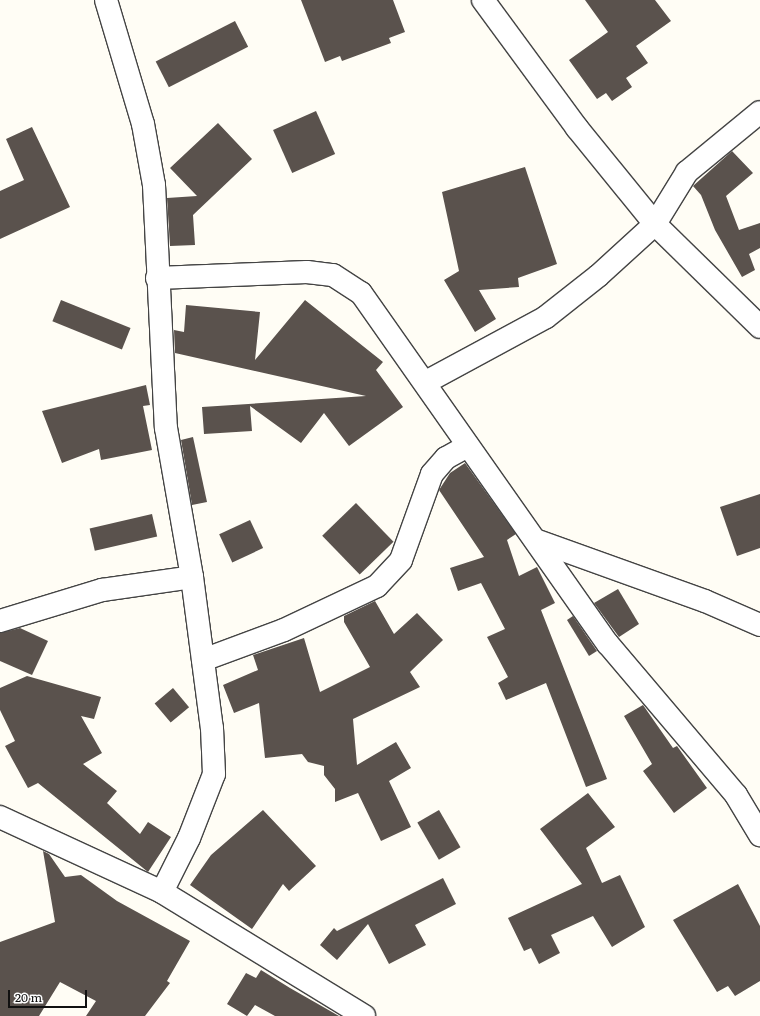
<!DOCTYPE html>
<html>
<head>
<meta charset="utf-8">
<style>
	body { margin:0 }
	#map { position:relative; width:760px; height:1016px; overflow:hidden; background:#fffdf5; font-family:Literata,serif }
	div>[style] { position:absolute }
	.building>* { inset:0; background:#5a524d; transform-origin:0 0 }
	.roads { filter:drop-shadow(1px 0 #444) drop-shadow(-1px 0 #444) drop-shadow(0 1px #444) drop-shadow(0 -1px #444) }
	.minor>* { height:22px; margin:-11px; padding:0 11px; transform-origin:11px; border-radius:11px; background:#fff }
	.tertiary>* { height:22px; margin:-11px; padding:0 11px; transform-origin:11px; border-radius:11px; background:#fff }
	span { translate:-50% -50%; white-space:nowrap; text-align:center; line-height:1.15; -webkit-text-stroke:4px #fff; paint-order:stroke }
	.scale { position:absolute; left:8px; top:990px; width:79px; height:18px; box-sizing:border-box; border:2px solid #111; border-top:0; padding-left:5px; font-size:12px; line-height:14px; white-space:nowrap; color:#111; -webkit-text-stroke:3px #fff; paint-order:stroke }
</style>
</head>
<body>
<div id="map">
	<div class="building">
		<i style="clip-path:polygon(301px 0,393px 0,405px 32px,389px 38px,391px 43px,342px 61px,340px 56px,325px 62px)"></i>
		<i style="clip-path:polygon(585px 0,655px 0,671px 21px,636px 46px,648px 63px,626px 78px,632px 87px,612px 101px,606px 93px,597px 99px,569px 60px,608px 32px)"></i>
		<i style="left:235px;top:21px;width:29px;height:89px;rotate:63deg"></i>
		<i style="left:316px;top:111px;width:47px;height:47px;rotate:66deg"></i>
		<i style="clip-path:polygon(218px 123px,252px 159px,193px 215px,195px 245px,170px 246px,167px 198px,197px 196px,170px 168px)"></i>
		<i style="clip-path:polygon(32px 127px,70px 207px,0 239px,0 191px,24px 180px,6px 139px)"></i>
		<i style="clip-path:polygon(732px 151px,753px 173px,726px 196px,739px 230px,760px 223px,760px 248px,749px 254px,755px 270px,742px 277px,715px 230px,701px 195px,693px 186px)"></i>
		<i style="clip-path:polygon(525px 167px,557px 264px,518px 278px,519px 287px,479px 290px,496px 319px,475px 332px,444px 280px,459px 271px,442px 192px)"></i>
		<i style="left:61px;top:300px;width:75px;height:23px;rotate:22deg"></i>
		<i style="clip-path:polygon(305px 300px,383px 362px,376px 370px,403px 407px,349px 446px,324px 413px,301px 443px,250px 406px,252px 431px,204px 434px,202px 407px,366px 396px,175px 353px,174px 330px,184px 332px,186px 305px,260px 312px,255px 360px)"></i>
		<i style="clip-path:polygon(146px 385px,150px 405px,143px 406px,152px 450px,101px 460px,99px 449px,62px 463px,42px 411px)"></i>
		<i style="clip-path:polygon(193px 437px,207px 502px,192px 505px,181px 440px)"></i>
		<i style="clip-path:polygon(465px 463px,516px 534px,507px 540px,519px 576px,537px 567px,555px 603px,541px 610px,607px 779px,586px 787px,546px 683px,506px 700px,498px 683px,508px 677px,487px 637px,505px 629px,481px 583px,458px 591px,450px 568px,484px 557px,439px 490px,450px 473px)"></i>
		<i style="clip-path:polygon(760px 494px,760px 548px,737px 556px,720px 507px)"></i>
		<i style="left:356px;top:503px;width:54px;height:47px;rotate:46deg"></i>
		<i style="left:152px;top:514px;width:23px;height:64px;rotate:77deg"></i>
		<i style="left:250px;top:520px;width:31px;height:34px;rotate:65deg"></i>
		<i style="clip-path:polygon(618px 589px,639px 624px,619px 637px,594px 603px)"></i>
		<i style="clip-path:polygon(375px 601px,394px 634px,417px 613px,443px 640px,410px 672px,420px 687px,353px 719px,357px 765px,396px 742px,411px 768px,389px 781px,411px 827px,381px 841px,358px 793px,335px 802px,335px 789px,324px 775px,324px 766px,308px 762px,302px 754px,265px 758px,259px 703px,234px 713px,223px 685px,258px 670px,253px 655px,304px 638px,320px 692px,370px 667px,344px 622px,344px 616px)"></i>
		<i style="clip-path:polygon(573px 616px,597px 651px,589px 656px,567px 620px)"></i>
		<i style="clip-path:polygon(20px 628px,48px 641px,32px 675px,0 661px,0 633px)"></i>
		<i style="clip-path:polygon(27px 676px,101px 697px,94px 719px,81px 716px,102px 753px,83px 764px,117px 791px,107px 803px,140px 834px,148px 822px,171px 837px,148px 872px,38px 783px,28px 788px,5px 746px,15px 741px,0 710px,0 688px)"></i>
		<i style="left:173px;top:688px;width:25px;height:24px;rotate:50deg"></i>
		<i style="clip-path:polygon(643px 705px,673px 748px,677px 746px,707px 788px,674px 813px,643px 771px,652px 764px,624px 716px)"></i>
		<i style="clip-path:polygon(588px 793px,615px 827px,586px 848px,602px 883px,620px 875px,645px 927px,612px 947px,593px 916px,551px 935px,560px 953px,539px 964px,531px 948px,524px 951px,508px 918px,582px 884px,540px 829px)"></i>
		<i style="clip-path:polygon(263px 810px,316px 866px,289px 891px,283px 884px,252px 929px,190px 885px,211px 855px)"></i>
		<i style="left:439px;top:810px;width:43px;height:25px;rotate:60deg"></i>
		<i style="clip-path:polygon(43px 851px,49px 854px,65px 877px,81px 875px,117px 901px,190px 941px,167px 981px,170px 983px,145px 1016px,86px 1016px,96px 1001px,60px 982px,39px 1016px,0 1016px,0 942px,55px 922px)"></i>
		<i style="clip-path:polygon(443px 878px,456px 904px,415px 925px,426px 945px,389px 964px,368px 924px,337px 960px,320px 945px,334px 928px,337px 931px)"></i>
		<i style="clip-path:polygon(738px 884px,760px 926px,760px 981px,735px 996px,728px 986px,717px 992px,673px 920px)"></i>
		<i style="clip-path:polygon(261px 970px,290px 988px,339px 1016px,275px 1016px,255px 1005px,247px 1016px,227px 1004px,246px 973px,256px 978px)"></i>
	</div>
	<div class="roads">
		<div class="minor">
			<i style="left:106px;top:0;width:129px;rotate:73.4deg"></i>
			<i style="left:143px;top:124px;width:62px;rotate:79.8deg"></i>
			<i style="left:154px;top:185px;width:243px;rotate:87.2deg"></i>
			<i style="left:166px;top:428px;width:151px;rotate:80.1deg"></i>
			<i style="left:192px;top:577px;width:152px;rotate:82.5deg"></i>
			<i style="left:212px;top:728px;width:46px;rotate:87.5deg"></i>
			<i style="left:214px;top:774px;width:69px;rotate:111.3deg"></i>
			<i style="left:189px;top:838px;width:60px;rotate:116.6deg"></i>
			<i style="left:483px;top:0;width:159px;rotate:53.7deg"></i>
			<i style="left:577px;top:128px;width:124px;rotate:50.9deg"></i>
			<i style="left:655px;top:224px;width:147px;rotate:44.4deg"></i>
			<i style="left:157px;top:278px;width:150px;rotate:-2.3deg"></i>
			<i style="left:307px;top:272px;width:26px;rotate:7deg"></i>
			<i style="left:333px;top:275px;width:33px;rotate:33deg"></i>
			<i style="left:361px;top:293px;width:429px;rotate:54.9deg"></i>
			<i style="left:608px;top:644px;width:198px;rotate:49.7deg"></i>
			<i style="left:736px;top:795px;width:47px;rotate:59deg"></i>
			<i style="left:426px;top:382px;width:136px;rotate:-28.4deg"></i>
			<i style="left:546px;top:317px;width:66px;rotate:-38.3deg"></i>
			<i style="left:598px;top:276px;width:77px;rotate:-42.4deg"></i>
			<i style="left:655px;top:224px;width:61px;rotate:-58.4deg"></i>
			<i style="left:687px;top:172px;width:94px;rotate:-39.4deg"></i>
			<i style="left:538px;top:541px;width:177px;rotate:19.8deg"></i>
			<i style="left:705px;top:601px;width:60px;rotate:23.6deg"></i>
			<i style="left:0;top:621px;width:107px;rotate:-16.9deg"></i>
			<i style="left:102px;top:590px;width:91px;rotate:-8.2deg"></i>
			<i style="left:203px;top:660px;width:86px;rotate:-20.3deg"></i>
			<i style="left:284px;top:630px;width:103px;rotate:-25.3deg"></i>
			<i style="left:377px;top:586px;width:35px;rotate:-47deg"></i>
			<i style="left:401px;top:560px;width:91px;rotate:-70.2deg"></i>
			<i style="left:432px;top:474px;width:21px;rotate:-49deg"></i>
			<i style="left:446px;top:458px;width:25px;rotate:-29deg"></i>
		</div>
		<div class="tertiary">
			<i style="left:0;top:817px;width:179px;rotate:24.8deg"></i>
			<i style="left:162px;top:892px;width:237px;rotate:31.5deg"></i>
		</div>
	</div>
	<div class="scale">20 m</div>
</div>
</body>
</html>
